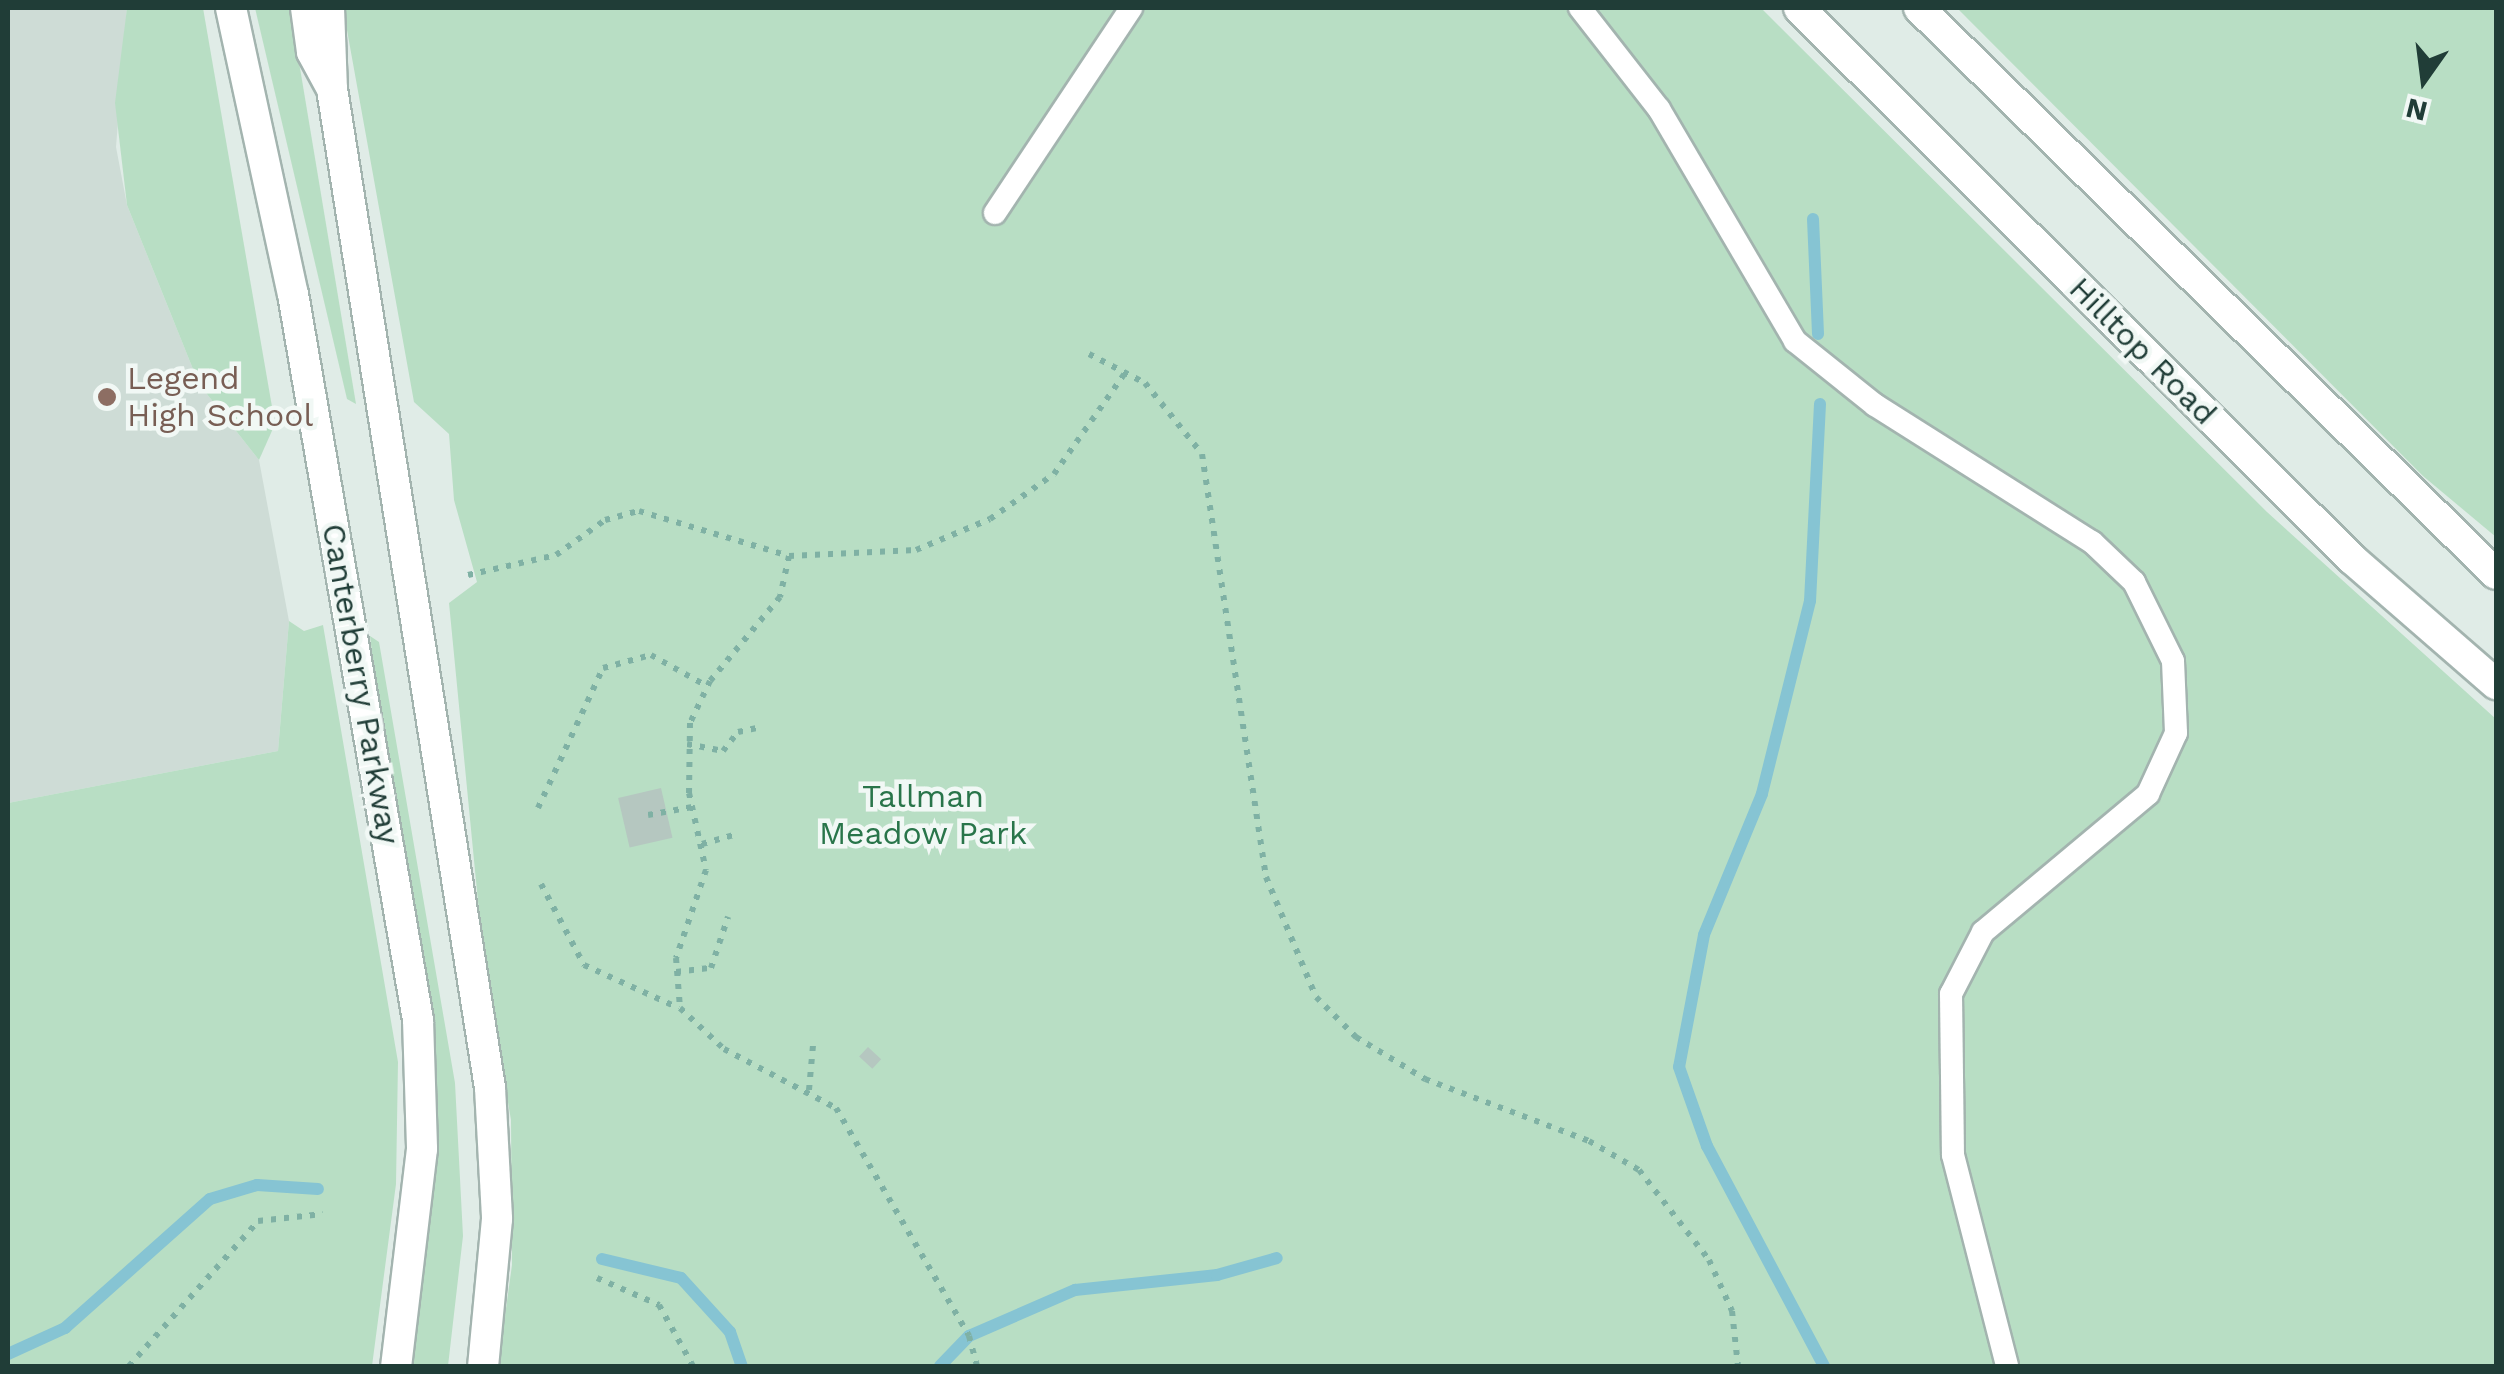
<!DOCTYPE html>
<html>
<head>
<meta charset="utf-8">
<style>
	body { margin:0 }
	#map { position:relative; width:2504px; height:1374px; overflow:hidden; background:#e0ece7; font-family:"Work Sans",sans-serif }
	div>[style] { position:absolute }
	.built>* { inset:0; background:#cedcd6 }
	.green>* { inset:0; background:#b8dec4 }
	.stream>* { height:12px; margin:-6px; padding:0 6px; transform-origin:6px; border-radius:6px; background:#86c4d3 }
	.building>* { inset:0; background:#b5c7c0; transform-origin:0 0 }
	.path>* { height:6px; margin-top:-3px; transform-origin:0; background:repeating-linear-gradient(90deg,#7fb1a4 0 5px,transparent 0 13px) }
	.roads { filter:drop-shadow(2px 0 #a3b4af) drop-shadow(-2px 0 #a3b4af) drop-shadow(0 2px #a3b4af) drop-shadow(0 -2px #a3b4af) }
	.service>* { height:22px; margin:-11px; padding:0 11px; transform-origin:11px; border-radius:11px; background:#fff }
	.tertiary>* { height:30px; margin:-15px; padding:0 15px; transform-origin:15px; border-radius:15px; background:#fff }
	.secondary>* { height:30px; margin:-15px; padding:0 15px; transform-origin:15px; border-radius:15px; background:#fff }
	.dots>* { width:28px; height:28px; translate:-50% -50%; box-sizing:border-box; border:5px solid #f1f8f5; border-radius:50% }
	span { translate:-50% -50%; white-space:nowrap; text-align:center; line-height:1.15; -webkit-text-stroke:9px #f1f8f5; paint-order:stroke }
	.street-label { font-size:32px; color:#203d37 }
	.education-label { font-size:32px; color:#785e54 }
	.left { translate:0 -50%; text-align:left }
	.park-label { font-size:32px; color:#29754a }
	.frame { position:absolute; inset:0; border:10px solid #203d37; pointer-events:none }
	.north { position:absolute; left:2374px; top:30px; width:100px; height:100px; -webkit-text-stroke:8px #f1f8f5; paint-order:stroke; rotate:194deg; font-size:28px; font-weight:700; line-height:40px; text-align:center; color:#203d37 }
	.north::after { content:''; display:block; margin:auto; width:35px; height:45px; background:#203d37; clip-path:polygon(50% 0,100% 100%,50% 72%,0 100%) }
</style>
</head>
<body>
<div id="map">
	<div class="built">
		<i style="clip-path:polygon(8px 8px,127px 8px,116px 147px,127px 205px,199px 384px,259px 460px,289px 621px,278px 751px,8px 803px)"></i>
	</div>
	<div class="green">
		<i style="clip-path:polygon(127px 8px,203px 8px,275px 424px,259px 460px,199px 384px,127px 205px,115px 103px)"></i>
		<i style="clip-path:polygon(255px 8px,290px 8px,356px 404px,347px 399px)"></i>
		<i style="clip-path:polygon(343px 8px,1761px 8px,2267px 512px,2496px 719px,2496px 1366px,498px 1366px,512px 1265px,511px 1120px,484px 963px,449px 603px,477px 582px,454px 500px,449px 434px,414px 402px)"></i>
		<i style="clip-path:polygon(1957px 8px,2496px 8px,2496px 537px,2423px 476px)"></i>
		<i style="clip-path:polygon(289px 621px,304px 631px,323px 625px,398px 1062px,396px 1184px,372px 1366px,8px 1366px,8px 803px,278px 751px)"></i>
		<i style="clip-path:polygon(370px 636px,379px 642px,455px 1083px,463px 1236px,448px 1366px,409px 1366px,433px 1170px)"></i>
	</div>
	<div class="stream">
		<i style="left:1813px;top:219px;width:115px;rotate:87.5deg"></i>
		<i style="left:1820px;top:404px;width:197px;rotate:92.9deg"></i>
		<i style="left:1810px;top:601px;width:199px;rotate:104deg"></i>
		<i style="left:1762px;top:794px;width:152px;rotate:112.4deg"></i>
		<i style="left:1704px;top:935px;width:134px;rotate:100.7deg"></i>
		<i style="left:1679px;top:1067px;width:84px;rotate:70.5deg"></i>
		<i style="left:1707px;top:1146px;width:249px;rotate:62deg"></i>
		<i style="left:602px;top:1259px;width:81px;rotate:13.5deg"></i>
		<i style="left:681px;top:1278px;width:73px;rotate:47.8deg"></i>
		<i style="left:730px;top:1332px;width:36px;rotate:71deg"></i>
		<i style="left:8px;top:1354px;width:63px;rotate:-24.5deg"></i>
		<i style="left:65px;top:1328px;width:194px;rotate:-41.7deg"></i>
		<i style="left:210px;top:1199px;width:49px;rotate:-16.6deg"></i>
		<i style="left:257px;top:1185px;width:61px;rotate:3.8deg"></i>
		<i style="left:940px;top:1366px;width:42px;rotate:-46deg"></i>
		<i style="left:969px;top:1336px;width:116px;rotate:-23.5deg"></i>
		<i style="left:1075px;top:1290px;width:143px;rotate:-6deg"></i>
		<i style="left:1217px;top:1275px;width:62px;rotate:-15.8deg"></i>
	</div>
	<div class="building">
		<i style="left:661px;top:788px;width:51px;height:44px;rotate:77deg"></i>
		<i style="left:868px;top:1047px;width:18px;height:13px;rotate:43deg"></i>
	</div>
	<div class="path">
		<i style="left:1089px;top:354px;width:63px;rotate:27.4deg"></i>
		<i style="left:1145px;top:383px;width:91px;rotate:51.2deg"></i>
		<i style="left:1202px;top:454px;width:428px;rotate:81.4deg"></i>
		<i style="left:1266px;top:877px;width:130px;rotate:67.4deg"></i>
		<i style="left:1316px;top:997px;width:57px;rotate:45deg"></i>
		<i style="left:1356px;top:1037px;width:81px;rotate:31.3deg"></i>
		<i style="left:1425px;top:1079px;width:175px;rotate:20.7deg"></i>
		<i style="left:1589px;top:1141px;width:58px;rotate:30.1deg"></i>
		<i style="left:1639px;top:1170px;width:114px;rotate:52.1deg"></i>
		<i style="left:1709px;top:1260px;width:56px;rotate:65.7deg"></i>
		<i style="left:1732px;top:1311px;width:55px;rotate:83.8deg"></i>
		<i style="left:789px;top:556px;width:42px;rotate:102.4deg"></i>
		<i style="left:780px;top:597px;width:109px;rotate:129.8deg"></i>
		<i style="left:710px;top:681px;width:47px;rotate:115.5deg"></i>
		<i style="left:690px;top:723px;width:70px;rotate:90.8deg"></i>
		<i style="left:689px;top:793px;width:79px;rotate:77.6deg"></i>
		<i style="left:706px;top:870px;width:93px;rotate:108.8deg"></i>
		<i style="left:676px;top:958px;width:50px;rotate:85.4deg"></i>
		<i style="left:680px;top:1008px;width:60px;rotate:43deg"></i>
		<i style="left:724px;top:1049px;width:127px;rotate:27.8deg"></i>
		<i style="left:836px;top:1108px;width:264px;rotate:59.7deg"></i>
		<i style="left:969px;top:1336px;width:31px;rotate:75deg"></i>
		<i style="left:468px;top:575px;width:90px;rotate:-12.8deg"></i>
		<i style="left:556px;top:555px;width:60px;rotate:-35.5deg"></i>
		<i style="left:605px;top:520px;width:35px;rotate:-15deg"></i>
		<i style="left:639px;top:511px;width:157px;rotate:16.7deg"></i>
		<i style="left:789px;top:556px;width:127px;rotate:-2.7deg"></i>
		<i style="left:916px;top:550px;width:80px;rotate:-22.7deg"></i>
		<i style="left:990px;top:519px;width:78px;rotate:-35.1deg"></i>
		<i style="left:1054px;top:474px;width:123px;rotate:-54.9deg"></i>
		<i style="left:687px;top:744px;width:37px;rotate:11deg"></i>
		<i style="left:723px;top:751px;width:24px;rotate:-52deg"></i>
		<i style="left:738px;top:732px;width:24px;rotate:-12deg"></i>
		<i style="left:538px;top:808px;width:154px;rotate:-65.1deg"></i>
		<i style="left:603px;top:668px;width:50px;rotate:-15.2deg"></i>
		<i style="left:651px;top:655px;width:64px;rotate:29deg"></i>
		<i style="left:648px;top:815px;width:45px;rotate:-10.3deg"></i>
		<i style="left:702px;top:844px;width:37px;rotate:-16deg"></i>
		<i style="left:541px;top:884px;width:92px;rotate:62deg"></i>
		<i style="left:584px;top:965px;width:104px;rotate:24.4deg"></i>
		<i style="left:676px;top:972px;width:35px;rotate:-7deg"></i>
		<i style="left:711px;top:968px;width:54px;rotate:-71.6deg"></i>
		<i style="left:809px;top:1090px;width:45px;rotate:-84.9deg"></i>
		<i style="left:597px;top:1278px;width:68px;rotate:23.5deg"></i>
		<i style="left:659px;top:1305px;width:70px;rotate:60.9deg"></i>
		<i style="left:129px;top:1366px;width:194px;rotate:-48.3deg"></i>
		<i style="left:258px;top:1221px;width:65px;rotate:-6.1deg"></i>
	</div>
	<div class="roads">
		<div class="service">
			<i style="left:1580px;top:8px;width:128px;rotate:52deg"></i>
			<i style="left:1659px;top:109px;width:269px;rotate:59.6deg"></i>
			<i style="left:1795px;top:341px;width:102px;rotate:38.7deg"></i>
			<i style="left:1875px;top:405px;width:257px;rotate:32.3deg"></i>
			<i style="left:2092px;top:542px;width:58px;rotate:43.6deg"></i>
			<i style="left:2134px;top:582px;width:88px;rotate:63.7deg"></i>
			<i style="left:2173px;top:661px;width:72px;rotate:87.6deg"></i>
			<i style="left:2176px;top:733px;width:67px;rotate:114.7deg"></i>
			<i style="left:2148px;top:794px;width:215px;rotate:140.1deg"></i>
			<i style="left:1983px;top:932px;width:70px;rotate:117.3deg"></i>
			<i style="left:1951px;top:994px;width:161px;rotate:89.3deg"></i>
			<i style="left:1953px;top:1155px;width:218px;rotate:75.6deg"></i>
			<i style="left:995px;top:213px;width:246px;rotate:-56.4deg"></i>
		</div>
		<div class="tertiary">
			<i style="left:231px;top:8px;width:293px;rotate:77.8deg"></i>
			<i style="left:293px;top:294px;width:737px;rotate:80.23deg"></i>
			<i style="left:418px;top:1020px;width:129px;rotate:88.2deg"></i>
			<i style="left:422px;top:1149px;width:219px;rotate:96.8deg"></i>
			<i style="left:306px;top:8px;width:44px;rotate:82.2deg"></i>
			<i style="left:312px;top:52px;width:42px;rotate:61.6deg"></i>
			<i style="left:332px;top:89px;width:1011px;rotate:81.01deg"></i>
			<i style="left:490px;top:1088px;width:131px;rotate:86.9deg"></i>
			<i style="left:497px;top:1219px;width:148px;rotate:95.4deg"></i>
		</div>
		<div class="secondary">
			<i style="left:329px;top:8px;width:81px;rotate:87.9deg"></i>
			<i style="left:1799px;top:8px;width:781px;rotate:44.9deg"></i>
			<i style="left:2352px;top:559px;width:191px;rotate:41deg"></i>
			<i style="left:1919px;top:8px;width:808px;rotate:44.45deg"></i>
		</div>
	</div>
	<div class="dots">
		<i style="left:107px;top:397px;background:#8d6e63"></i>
	</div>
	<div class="street-label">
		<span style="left:2143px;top:351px;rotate:45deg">Hilltop Road</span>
		<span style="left:361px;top:684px;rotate:80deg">Canterberry Parkway</span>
	</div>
	<div class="education-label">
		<span class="left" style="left:127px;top:397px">Legend<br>High School</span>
	</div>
	<div class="park-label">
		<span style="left:923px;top:815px">Tallman<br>Meadow Park</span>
	</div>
	<div class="frame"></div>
	<div class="north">N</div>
</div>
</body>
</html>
